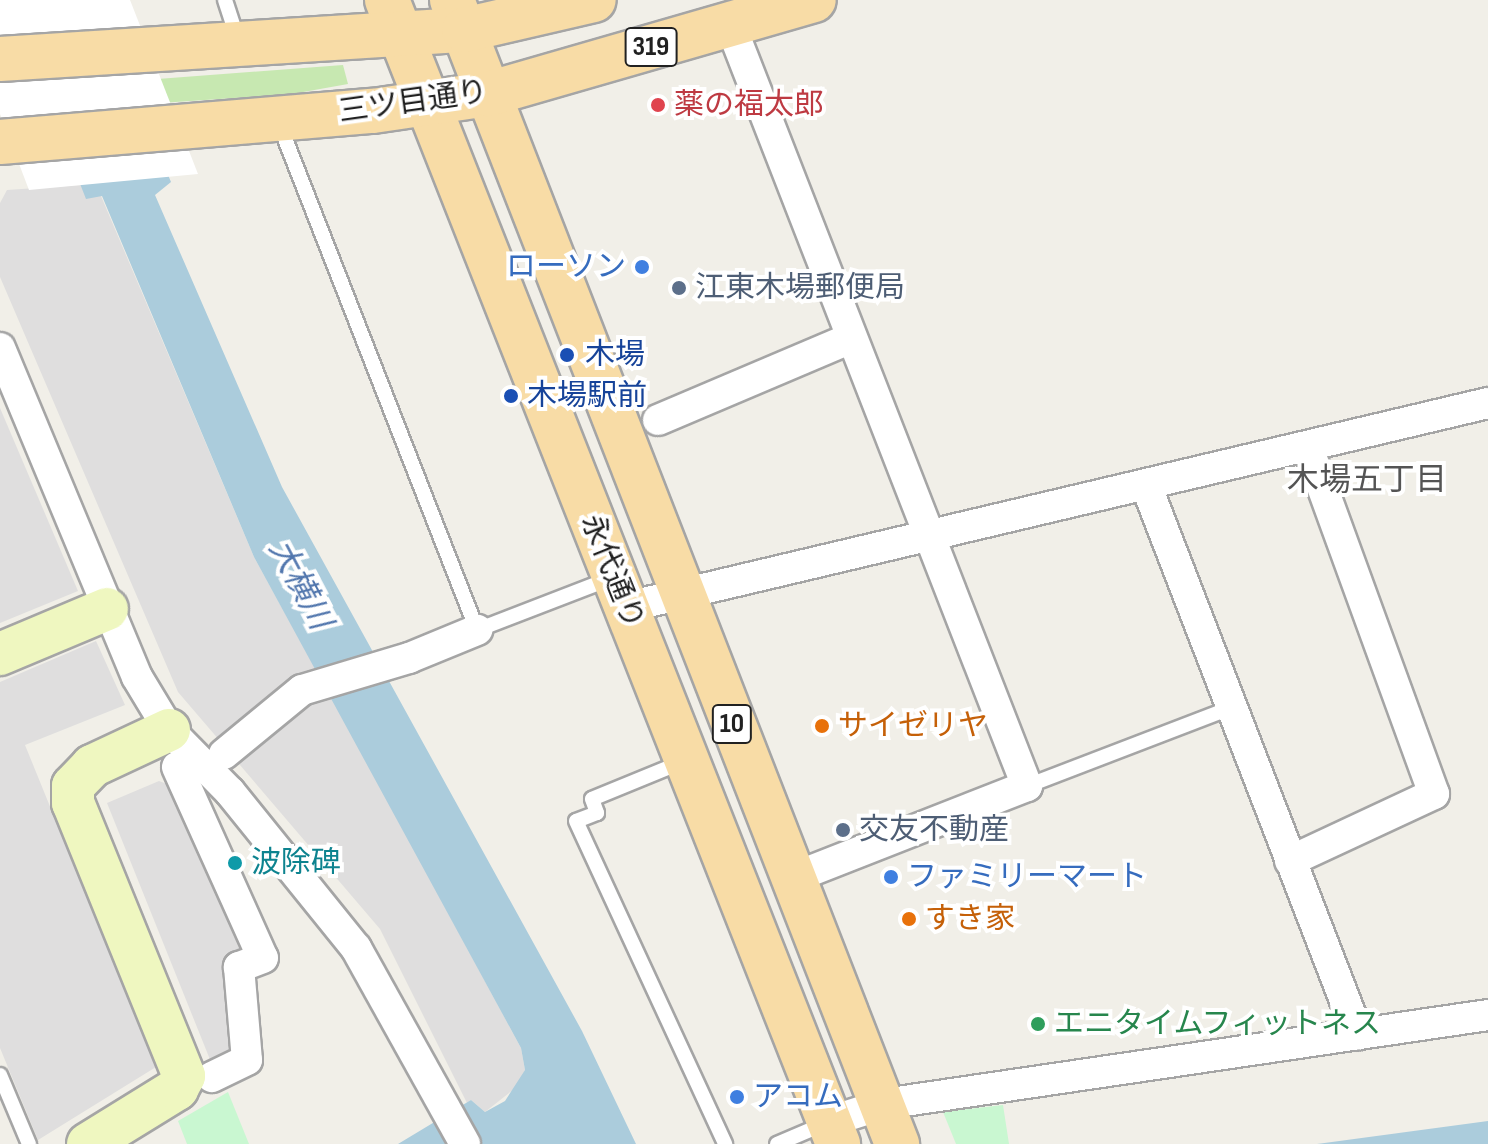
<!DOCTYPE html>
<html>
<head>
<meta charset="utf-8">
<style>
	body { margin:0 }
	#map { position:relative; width:1488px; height:1144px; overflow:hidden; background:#f1efe8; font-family:"Sofia Sans Condensed","Noto Sans JP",sans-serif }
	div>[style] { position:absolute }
	.residential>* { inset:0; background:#dfdede }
	.grass>* { inset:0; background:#c7e8b1 }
	.park>* { inset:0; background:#c9f7d1 }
	.water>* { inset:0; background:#abccdc }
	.pier>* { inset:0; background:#fff }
	.roads { filter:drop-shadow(2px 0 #a5a5a5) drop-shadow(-2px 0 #a5a5a5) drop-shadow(0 2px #a5a5a5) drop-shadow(0 -2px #a5a5a5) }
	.lane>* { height:14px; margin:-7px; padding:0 7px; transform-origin:7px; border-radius:7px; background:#fff }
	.street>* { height:30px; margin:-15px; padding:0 15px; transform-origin:15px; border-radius:15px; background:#fff }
	.secondary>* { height:42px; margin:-21px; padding:0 21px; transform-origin:21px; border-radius:21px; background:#eff7c0 }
	.primary>* { height:44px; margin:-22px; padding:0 22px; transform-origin:22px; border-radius:22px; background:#f8dca6 }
	.dots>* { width:22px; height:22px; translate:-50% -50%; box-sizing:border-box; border:4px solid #fff; border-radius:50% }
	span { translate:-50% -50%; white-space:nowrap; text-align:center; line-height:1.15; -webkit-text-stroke:8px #fff; paint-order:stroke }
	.shield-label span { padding:2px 6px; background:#fff; border:2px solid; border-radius:6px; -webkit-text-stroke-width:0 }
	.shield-label { font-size:28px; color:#212121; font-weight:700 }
	.street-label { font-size:30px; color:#212121 }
	.health-label { font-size:30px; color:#be3a42 }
	.left { translate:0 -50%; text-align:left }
	.shop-label { font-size:30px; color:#366cbe }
	.right { translate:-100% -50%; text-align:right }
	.service-label { font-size:30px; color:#4e5e75 }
	.transit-label { font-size:30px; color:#164399 }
	.food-label { font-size:30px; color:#c56008 }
	.culture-label { font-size:30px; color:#0d838f }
	.leisure-label { font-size:30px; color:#27864d }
	.neighbourhood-label { font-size:32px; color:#545454 }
	.water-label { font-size:32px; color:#5176ad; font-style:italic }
</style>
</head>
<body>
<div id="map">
	<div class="residential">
		<i style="clip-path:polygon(81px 185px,101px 196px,254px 557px,319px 675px,220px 741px,178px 692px,0 277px,0 203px,7px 190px)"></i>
		<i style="clip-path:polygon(0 408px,78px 591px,0 623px)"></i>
		<i style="clip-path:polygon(96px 641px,125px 705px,25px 745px,156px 1067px,38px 1140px,0 1048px,0 682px)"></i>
		<i style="clip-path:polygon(329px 692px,521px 1048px,525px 1070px,519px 1085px,485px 1112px,471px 1100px,467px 1103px,380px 929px,234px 758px,310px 696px)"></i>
		<i style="clip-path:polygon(159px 781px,180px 789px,253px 955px,241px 1057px,215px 1072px,107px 803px)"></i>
	</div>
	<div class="grass">
		<i style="clip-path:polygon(343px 65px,348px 84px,292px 94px,0 114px,0 91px)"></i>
	</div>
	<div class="park">
		<i style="clip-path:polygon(228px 1092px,249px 1144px,187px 1144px,178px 1121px)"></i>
		<i style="clip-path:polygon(1003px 1105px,1009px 1144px,956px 1144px,943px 1112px)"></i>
	</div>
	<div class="water">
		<i style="clip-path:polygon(8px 0,97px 0,171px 182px,155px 195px,282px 487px,582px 1031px,636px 1144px,398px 1144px,471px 1100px,485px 1112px,505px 1101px,525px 1070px,521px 1048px,254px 557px,102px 196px,86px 199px)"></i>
		<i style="clip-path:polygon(1488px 1121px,1488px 1144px,1317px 1144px)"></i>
	</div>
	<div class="pier">
		<i style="clip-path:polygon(0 0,130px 0,198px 174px,29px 190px,0 114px)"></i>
	</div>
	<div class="roads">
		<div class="lane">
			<i style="left:225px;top:0;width:40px;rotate:72deg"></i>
			<i style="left:280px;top:126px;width:541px;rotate:68.65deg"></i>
			<i style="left:477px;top:630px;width:142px;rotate:-21.1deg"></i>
			<i style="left:682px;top:762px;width:97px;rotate:157.7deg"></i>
			<i style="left:592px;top:799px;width:15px;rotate:70deg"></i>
			<i style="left:597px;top:813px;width:22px;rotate:159deg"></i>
			<i style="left:576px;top:821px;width:356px;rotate:65.2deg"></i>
			<i style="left:1027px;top:786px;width:217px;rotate:-21deg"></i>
			<i style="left:0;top:1075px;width:75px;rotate:67.2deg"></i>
			<i style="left:777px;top:1144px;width:51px;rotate:-23.1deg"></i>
		</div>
		<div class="street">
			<i style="left:730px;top:24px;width:818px;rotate:68.71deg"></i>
			<i style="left:1027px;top:786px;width:252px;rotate:158.6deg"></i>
			<i style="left:0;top:348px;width:356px;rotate:67.4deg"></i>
			<i style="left:137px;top:677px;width:62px;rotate:58.9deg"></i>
			<i style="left:169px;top:730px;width:87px;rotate:45.5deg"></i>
			<i style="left:230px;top:792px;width:201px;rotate:51.1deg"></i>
			<i style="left:356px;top:948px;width:224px;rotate:60.9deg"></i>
			<i style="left:658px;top:420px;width:210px;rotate:-23deg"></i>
			<i style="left:1146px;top:485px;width:589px;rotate:68.89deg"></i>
			<i style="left:627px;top:607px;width:885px;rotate:-13.33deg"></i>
			<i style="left:224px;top:754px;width:101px;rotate:-39.4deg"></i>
			<i style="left:302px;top:690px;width:112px;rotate:-16.7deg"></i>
			<i style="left:409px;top:658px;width:74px;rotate:-22.4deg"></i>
			<i style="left:177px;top:767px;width:209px;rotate:65.8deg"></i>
			<i style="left:263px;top:958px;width:26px;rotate:159deg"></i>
			<i style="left:239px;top:967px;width:93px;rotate:85.1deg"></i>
			<i style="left:247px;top:1060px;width:39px;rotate:154deg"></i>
			<i style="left:1290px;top:861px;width:159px;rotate:-25deg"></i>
			<i style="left:1434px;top:794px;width:369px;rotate:-110deg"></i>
			<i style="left:828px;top:1122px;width:59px;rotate:-17.8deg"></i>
			<i style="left:884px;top:1104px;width:611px;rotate:-8.38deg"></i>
		</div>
		<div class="secondary">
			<i style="left:0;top:654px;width:116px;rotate:-22.8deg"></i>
			<i style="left:88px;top:1144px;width:105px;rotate:-31.7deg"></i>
			<i style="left:177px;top:1089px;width:15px;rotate:-62deg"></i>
			<i style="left:184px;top:1076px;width:295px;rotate:-112.1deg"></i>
			<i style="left:73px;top:803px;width:17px;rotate:-90deg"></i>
			<i style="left:73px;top:786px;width:28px;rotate:-46deg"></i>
			<i style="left:92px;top:766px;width:85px;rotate:-25.1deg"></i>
		</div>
		<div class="primary">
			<i style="left:387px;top:0;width:1230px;rotate:68.48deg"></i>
			<i style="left:452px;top:0;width:1228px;rotate:68.74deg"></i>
			<i style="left:0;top:59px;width:465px;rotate:-3.6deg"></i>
			<i style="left:464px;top:30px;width:133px;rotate:-13deg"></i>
			<i style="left:0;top:142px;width:374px;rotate:-4.8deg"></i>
			<i style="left:373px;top:111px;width:116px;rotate:-8.4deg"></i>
			<i style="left:488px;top:94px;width:339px;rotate:-16.1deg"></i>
		</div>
	</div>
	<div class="dots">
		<i style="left:658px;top:105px;background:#e0444e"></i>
		<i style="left:642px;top:267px;background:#3f7fe0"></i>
		<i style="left:679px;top:288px;background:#5c6f8a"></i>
		<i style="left:567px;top:355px;background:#1a4fb4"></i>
		<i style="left:511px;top:396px;background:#1a4fb4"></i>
		<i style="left:822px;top:726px;background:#e8710a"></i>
		<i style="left:843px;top:830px;background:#5c6f8a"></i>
		<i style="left:235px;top:863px;background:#0f9aa8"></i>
		<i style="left:891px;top:877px;background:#3f7fe0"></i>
		<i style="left:909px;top:919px;background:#e8710a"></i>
		<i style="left:1038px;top:1024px;background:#2e9e5b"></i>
		<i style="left:737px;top:1097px;background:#3f7fe0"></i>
	</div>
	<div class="shield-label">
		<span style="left:651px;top:47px">319</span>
		<span style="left:732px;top:724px">10</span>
	</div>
	<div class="street-label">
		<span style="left:413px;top:102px;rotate:-8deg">三ツ目通り</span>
		<span style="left:612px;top:572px;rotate:68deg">永代通り</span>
	</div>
	<div class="health-label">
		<span class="left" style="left:674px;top:105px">薬の福太郎</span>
	</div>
	<div class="shop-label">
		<span class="right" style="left:626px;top:267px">ローソン</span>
		<span class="left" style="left:907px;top:877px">ファミリーマート</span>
		<span class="left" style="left:753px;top:1097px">アコム</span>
	</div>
	<div class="service-label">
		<span class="left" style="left:695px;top:288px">江東木場郵便局</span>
		<span class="left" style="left:859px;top:830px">交友不動産</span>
	</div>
	<div class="transit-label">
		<span class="left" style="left:585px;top:355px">木場</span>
		<span class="left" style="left:527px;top:396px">木場駅前</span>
	</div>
	<div class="food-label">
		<span class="left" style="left:838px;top:726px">サイゼリヤ</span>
		<span class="left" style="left:925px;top:919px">すき家</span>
	</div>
	<div class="culture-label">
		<span class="left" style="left:251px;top:863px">波除碑</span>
	</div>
	<div class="leisure-label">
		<span class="left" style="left:1054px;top:1024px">エニタイムフィットネス</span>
	</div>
	<div class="neighbourhood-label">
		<span style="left:1367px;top:481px">木場五丁目</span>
	</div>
	<div class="water-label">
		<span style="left:299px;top:585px;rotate:62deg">大横川</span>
	</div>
</div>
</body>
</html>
